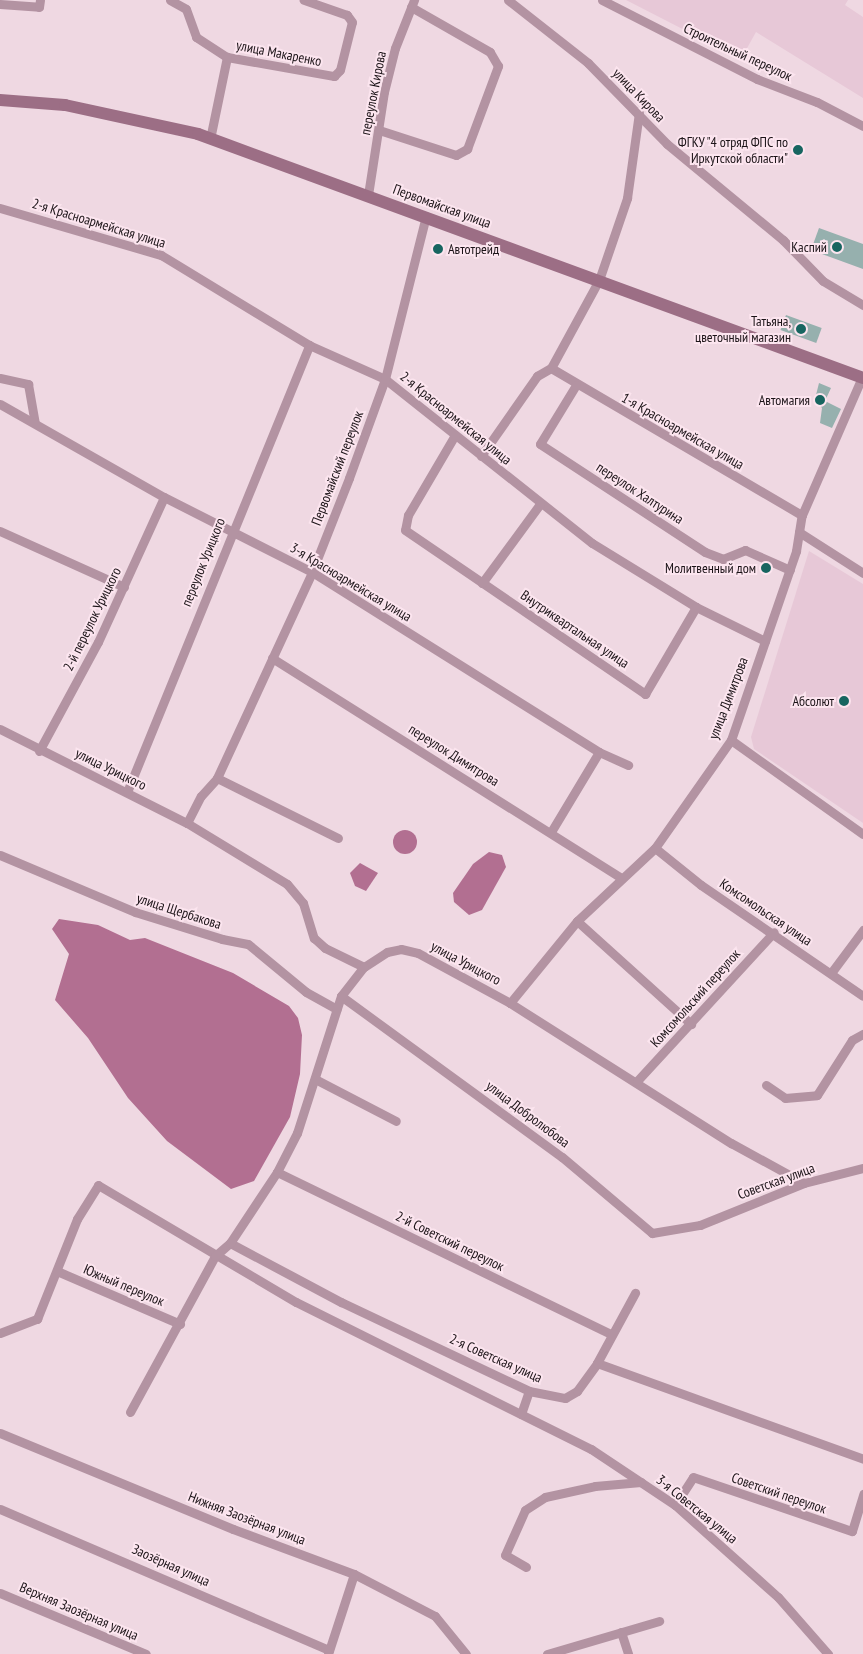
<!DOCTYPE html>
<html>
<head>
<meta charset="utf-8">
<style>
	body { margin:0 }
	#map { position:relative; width:863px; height:1654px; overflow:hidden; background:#efd8e2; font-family:"PT Sans Narrow",sans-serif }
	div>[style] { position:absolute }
	.built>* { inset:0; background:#e7c8d7 }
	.water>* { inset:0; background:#b26f91 }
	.round { border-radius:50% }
	.building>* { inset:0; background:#96b0ae; transform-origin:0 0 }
	.street>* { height:9px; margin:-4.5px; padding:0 4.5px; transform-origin:4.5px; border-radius:4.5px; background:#b393a2 }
	.secondary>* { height:12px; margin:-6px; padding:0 6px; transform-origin:6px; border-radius:6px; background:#9c6e85 }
	.dots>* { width:14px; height:14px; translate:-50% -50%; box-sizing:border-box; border:2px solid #fce5ef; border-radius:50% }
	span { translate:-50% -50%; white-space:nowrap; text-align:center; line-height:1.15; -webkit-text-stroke:4px #fce5ef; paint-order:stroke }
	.street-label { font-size:14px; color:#1b1317 }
	.poi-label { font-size:14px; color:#1b1317 }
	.right { translate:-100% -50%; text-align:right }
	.left { translate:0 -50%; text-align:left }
</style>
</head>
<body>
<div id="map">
	<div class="built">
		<i style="clip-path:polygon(626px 0,848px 0,845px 5px,863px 17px,863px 98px,756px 32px,741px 59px)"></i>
		<i style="clip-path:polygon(809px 551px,863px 584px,863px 823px,754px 749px,751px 737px)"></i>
	</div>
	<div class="water">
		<i class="round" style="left:393px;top:830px;width:24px;height:24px"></i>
		<i style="clip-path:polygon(489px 852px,502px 855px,506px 867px,482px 910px,469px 915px,454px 902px,453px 893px,473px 864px)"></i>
		<i style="clip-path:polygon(360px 863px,378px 873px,366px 891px,355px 886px,350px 873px)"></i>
		<i style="clip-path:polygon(59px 919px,98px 925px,130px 940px,145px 938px,233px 973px,289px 1006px,298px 1018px,302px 1035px,300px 1074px,290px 1117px,254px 1181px,231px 1189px,167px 1141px,128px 1098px,88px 1038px,55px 1000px,69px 954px,52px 929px)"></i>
	</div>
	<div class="building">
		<i style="clip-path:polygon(819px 228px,863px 244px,863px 269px,811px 250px)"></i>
		<i style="left:786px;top:315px;width:38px;height:16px;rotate:20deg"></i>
		<i style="clip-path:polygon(819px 383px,831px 388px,825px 401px,841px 409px,832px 428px,820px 423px,822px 408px,815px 399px)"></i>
	</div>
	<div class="street">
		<i style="left:170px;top:0;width:18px;rotate:29deg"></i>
		<i style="left:186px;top:9px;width:30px;rotate:70deg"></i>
		<i style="left:196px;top:37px;width:37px;rotate:33deg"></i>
		<i style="left:227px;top:57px;width:109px;rotate:10.1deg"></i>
		<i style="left:334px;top:76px;width:8px;rotate:-45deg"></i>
		<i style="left:340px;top:70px;width:49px;rotate:-76deg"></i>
		<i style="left:352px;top:22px;width:9px;rotate:-126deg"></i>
		<i style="left:347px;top:15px;width:46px;rotate:-160.8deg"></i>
		<i style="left:508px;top:0;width:102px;rotate:38.2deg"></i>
		<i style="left:588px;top:63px;width:113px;rotate:45.7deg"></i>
		<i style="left:667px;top:144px;width:151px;rotate:39.6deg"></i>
		<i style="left:783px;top:240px;width:57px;rotate:45.7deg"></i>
		<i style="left:823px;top:281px;width:47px;rotate:31deg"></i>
		<i style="left:602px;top:0;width:174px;rotate:27deg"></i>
		<i style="left:757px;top:79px;width:64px;rotate:21deg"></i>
		<i style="left:817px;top:102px;width:52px;rotate:27.6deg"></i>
		<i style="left:0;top:4px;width:39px;rotate:4deg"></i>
		<i style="left:39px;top:7px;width:7px;rotate:-82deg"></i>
		<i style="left:379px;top:130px;width:81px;rotate:18deg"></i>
		<i style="left:456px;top:155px;width:13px;rotate:-29deg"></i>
		<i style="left:467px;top:149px;width:89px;rotate:-69.5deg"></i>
		<i style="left:498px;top:66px;width:16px;rotate:-120deg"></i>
		<i style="left:490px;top:52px;width:91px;rotate:-150.3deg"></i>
		<i style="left:210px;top:139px;width:84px;rotate:-78.3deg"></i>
		<i style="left:368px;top:195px;width:104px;rotate:-81.2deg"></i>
		<i style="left:384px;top:92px;width:45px;rotate:-76deg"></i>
		<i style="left:395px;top:48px;width:52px;rotate:-68.4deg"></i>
		<i style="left:0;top:208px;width:168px;rotate:16.3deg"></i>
		<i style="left:161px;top:255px;width:173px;rotate:31.3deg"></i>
		<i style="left:309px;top:345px;width:83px;rotate:24.1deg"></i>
		<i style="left:385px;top:379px;width:264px;rotate:38.4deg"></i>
		<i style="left:592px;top:543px;width:122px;rotate:31.6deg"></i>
		<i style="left:696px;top:607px;width:77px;rotate:26.2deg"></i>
		<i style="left:551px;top:368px;width:291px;rotate:30.4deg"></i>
		<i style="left:0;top:378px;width:29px;rotate:12deg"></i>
		<i style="left:28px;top:384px;width:39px;rotate:80deg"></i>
		<i style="left:576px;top:385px;width:69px;rotate:121.4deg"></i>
		<i style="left:540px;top:444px;width:197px;rotate:33.2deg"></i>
		<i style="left:705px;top:552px;width:19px;rotate:21deg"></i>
		<i style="left:723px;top:559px;width:24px;rotate:-22deg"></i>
		<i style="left:745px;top:550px;width:49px;rotate:24deg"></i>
		<i style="left:0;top:404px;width:189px;rotate:29.6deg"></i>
		<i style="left:164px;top:497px;width:166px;rotate:26.9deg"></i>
		<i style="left:312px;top:572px;width:339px;rotate:32.1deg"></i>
		<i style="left:599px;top:752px;width:93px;rotate:121deg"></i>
		<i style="left:455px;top:435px;width:93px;rotate:120.4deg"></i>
		<i style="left:408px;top:515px;width:15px;rotate:101deg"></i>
		<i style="left:405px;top:530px;width:291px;rotate:34.3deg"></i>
		<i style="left:645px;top:694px;width:101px;rotate:-59.6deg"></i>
		<i style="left:481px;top:456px;width:98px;rotate:-55deg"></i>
		<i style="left:537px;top:376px;width:16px;rotate:-30deg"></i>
		<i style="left:551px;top:368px;width:100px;rotate:-61.4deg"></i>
		<i style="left:599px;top:280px;width:87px;rotate:-71.1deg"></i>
		<i style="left:627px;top:198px;width:86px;rotate:-82deg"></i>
		<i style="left:0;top:531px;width:136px;rotate:24.3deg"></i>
		<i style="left:799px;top:532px;width:76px;rotate:32.6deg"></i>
		<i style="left:482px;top:583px;width:98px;rotate:-53.7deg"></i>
		<i style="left:272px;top:658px;width:411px;rotate:32.2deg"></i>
		<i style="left:0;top:729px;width:209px;rotate:26.7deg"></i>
		<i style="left:187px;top:823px;width:117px;rotate:31.4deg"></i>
		<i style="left:287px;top:884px;width:25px;rotate:50deg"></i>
		<i style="left:303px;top:903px;width:37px;rotate:73deg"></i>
		<i style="left:314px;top:938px;width:15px;rotate:42deg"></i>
		<i style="left:325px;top:948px;width:43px;rotate:26deg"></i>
		<i style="left:364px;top:967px;width:27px;rotate:-33deg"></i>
		<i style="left:387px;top:952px;width:14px;rotate:-12deg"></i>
		<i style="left:401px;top:949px;width:17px;rotate:13deg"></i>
		<i style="left:418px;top:953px;width:105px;rotate:28.5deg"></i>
		<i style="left:510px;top:1003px;width:262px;rotate:32.4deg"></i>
		<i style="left:731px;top:1143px;width:83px;rotate:28.7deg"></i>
		<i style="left:731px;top:740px;width:162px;rotate:35.5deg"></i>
		<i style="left:39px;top:751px;width:124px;rotate:-61.6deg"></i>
		<i style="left:98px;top:642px;width:159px;rotate:-65.5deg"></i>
		<i style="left:599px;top:752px;width:32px;rotate:24deg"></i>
		<i style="left:217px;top:778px;width:135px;rotate:26.4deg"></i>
		<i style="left:127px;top:792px;width:483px;rotate:-67.8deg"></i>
		<i style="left:187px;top:823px;width:30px;rotate:-63deg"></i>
		<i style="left:201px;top:796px;width:24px;rotate:-48deg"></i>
		<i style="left:217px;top:778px;width:227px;rotate:-65.2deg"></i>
		<i style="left:312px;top:572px;width:101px;rotate:-68.5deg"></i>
		<i style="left:349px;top:478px;width:105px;rotate:-70deg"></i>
		<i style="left:385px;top:379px;width:168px;rotate:-75.9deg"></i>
		<i style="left:655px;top:848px;width:59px;rotate:38.8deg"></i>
		<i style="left:701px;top:885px;width:196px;rotate:34.4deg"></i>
		<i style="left:0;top:855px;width:147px;rotate:22.9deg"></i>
		<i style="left:135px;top:912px;width:91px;rotate:17.2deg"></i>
		<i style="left:222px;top:939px;width:26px;rotate:11deg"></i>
		<i style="left:248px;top:944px;width:75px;rotate:39.6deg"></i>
		<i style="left:306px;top:992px;width:35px;rotate:29deg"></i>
		<i style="left:577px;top:921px;width:154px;rotate:42.1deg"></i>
		<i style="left:831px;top:973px;width:54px;rotate:-53.3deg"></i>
		<i style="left:341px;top:996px;width:273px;rotate:36.1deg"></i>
		<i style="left:562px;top:1157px;width:118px;rotate:40.2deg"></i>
		<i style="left:652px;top:1233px;width:49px;rotate:-9.5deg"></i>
		<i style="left:700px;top:1225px;width:112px;rotate:-22deg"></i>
		<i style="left:804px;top:1183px;width:61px;rotate:-14.3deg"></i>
		<i style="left:510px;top:1003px;width:106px;rotate:-50.7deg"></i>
		<i style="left:577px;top:921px;width:107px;rotate:-43.1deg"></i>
		<i style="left:655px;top:848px;width:132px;rotate:-54.9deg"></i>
		<i style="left:731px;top:740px;width:200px;rotate:-71deg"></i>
		<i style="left:796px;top:551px;width:36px;rotate:-81deg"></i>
		<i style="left:802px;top:515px;width:150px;rotate:-66.5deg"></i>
		<i style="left:315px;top:1079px;width:91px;rotate:27.4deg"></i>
		<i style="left:637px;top:1081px;width:202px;rotate:-47.4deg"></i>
		<i style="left:766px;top:1085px;width:23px;rotate:34deg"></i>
		<i style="left:785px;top:1098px;width:32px;rotate:-5deg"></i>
		<i style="left:817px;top:1095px;width:65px;rotate:-57.5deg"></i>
		<i style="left:852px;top:1040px;width:13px;rotate:-29deg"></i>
		<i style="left:277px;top:1172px;width:371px;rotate:25.9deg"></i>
		<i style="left:230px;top:1243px;width:126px;rotate:28deg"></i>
		<i style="left:341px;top:1302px;width:208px;rotate:25.3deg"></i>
		<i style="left:529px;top:1391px;width:37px;rotate:11deg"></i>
		<i style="left:565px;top:1398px;width:14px;rotate:-30deg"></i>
		<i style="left:577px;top:1391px;width:34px;rotate:-54deg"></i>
		<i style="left:597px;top:1363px;width:283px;rotate:19.8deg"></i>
		<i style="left:57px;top:1271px;width:134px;rotate:23.3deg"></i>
		<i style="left:0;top:1333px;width:40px;rotate:-21deg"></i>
		<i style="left:37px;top:1319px;width:108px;rotate:-68.2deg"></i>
		<i style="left:77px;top:1219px;width:40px;rotate:-58deg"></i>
		<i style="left:98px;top:1185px;width:230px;rotate:30.6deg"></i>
		<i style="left:296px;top:1302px;width:330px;rotate:26.5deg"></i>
		<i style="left:591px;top:1449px;width:101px;rotate:33.7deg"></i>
		<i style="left:675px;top:1505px;width:138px;rotate:41.8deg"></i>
		<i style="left:778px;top:1597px;width:76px;rotate:48.7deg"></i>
		<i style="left:597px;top:1363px;width:80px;rotate:-61.5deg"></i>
		<i style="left:130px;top:1412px;width:178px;rotate:-61.4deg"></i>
		<i style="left:215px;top:1256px;width:20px;rotate:-41deg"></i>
		<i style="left:230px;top:1243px;width:85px;rotate:-56.5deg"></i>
		<i style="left:277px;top:1172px;width:44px;rotate:-62.9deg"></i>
		<i style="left:297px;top:1133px;width:144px;rotate:-72.2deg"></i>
		<i style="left:341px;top:996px;width:37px;rotate:-52deg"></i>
		<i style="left:521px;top:1414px;width:24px;rotate:-71deg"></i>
		<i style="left:0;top:1433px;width:252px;rotate:22.4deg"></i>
		<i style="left:233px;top:1529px;width:129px;rotate:20.4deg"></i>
		<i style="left:354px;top:1574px;width:91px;rotate:27.4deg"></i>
		<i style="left:435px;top:1616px;width:49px;rotate:50.8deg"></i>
		<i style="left:675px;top:1505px;width:33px;rotate:-57deg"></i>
		<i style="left:693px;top:1477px;width:168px;rotate:18.8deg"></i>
		<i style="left:852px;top:1531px;width:39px;rotate:-73deg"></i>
		<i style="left:0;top:1509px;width:358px;rotate:23.2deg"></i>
		<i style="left:526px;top:1567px;width:24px;rotate:-150deg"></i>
		<i style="left:505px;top:1555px;width:49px;rotate:-66deg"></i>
		<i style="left:525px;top:1510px;width:24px;rotate:-33deg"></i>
		<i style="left:545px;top:1497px;width:51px;rotate:-12.4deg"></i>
		<i style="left:595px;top:1486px;width:46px;rotate:-5deg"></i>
		<i style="left:0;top:1593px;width:158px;rotate:22.7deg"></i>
		<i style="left:621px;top:1632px;width:23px;rotate:72deg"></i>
		<i style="left:328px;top:1654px;width:84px;rotate:-72deg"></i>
		<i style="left:547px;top:1654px;width:117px;rotate:-16.4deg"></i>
	</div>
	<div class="secondary">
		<i style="left:0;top:100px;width:65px;rotate:4.4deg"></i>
		<i style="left:65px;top:105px;width:136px;rotate:12.3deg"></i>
		<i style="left:198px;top:134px;width:708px;rotate:20.15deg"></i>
	</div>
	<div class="dots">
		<i style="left:798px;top:150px;background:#176560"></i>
		<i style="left:837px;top:247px;background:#176560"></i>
		<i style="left:438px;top:249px;background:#176560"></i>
		<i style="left:801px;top:329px;background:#176560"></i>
		<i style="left:820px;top:400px;background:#176560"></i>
		<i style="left:766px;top:568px;background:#176560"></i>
		<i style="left:844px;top:701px;background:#176560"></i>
	</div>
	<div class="street-label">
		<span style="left:738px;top:52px;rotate:25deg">Строительный переулок</span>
		<span style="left:279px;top:53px;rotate:11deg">улица Макаренко</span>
		<span style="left:373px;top:93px;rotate:-79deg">переулок Кирова</span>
		<span style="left:639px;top:95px;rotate:46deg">улица Кирова</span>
		<span style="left:442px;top:206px;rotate:20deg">Первомайская улица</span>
		<span style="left:99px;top:223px;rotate:17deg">2-я Красноармейская улица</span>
		<span style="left:456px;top:418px;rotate:39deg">2-я Красноармейская улица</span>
		<span style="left:683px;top:431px;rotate:30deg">1-я Красноармейская улица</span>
		<span style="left:337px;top:468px;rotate:-69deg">Первомайский переулок</span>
		<span style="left:640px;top:493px;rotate:33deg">переулок Халтурина</span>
		<span style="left:203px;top:562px;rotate:-68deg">переулок Урицкого</span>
		<span style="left:351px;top:582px;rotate:31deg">3-я Красноармейская улица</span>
		<span style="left:92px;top:619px;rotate:-64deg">2-й переулок Урицкого</span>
		<span style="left:575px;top:629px;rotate:34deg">Внутриквартальная улица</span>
		<span style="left:728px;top:698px;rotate:-69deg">улица Димитрова</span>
		<span style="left:454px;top:755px;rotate:32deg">переулок Димитрова</span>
		<span style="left:111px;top:769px;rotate:26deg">улица Урицкого</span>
		<span style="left:179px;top:911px;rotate:18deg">улица Щербакова</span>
		<span style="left:766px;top:912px;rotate:34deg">Комсомольская улица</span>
		<span style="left:466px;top:963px;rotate:28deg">улица Урицкого</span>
		<span style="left:695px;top:998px;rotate:-48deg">Комсомольский переулок</span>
		<span style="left:528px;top:1114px;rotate:37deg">улица Добролюбова</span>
		<span style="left:776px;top:1181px;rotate:-20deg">Советская улица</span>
		<span style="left:450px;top:1241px;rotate:26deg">2-й Советский переулок</span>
		<span style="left:124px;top:1285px;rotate:23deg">Южный переулок</span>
		<span style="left:496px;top:1358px;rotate:24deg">2-я Советская улица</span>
		<span style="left:779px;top:1493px;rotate:19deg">Советский переулок</span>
		<span style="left:697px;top:1509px;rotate:39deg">3-я Советская улица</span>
		<span style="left:247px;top:1518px;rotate:21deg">Нижняя Заозёрная улица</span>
		<span style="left:171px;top:1565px;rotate:24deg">Заозёрная улица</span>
		<span style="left:79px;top:1611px;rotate:23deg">Верхняя Заозёрная улица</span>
	</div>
	<div class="poi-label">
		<span class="right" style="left:788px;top:150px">ФГКУ "4 отряд ФПС по<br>Иркутской области"</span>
		<span class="right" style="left:827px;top:247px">Каспий</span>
		<span class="left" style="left:448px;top:249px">Автотрейд</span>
		<span class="right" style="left:791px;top:329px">Татьяна,<br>цветочный магазин</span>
		<span class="right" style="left:810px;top:400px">Автомагия</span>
		<span class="right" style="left:756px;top:568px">Молитвенный дом</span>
		<span class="right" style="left:834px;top:701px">Абсолют</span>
	</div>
</div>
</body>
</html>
